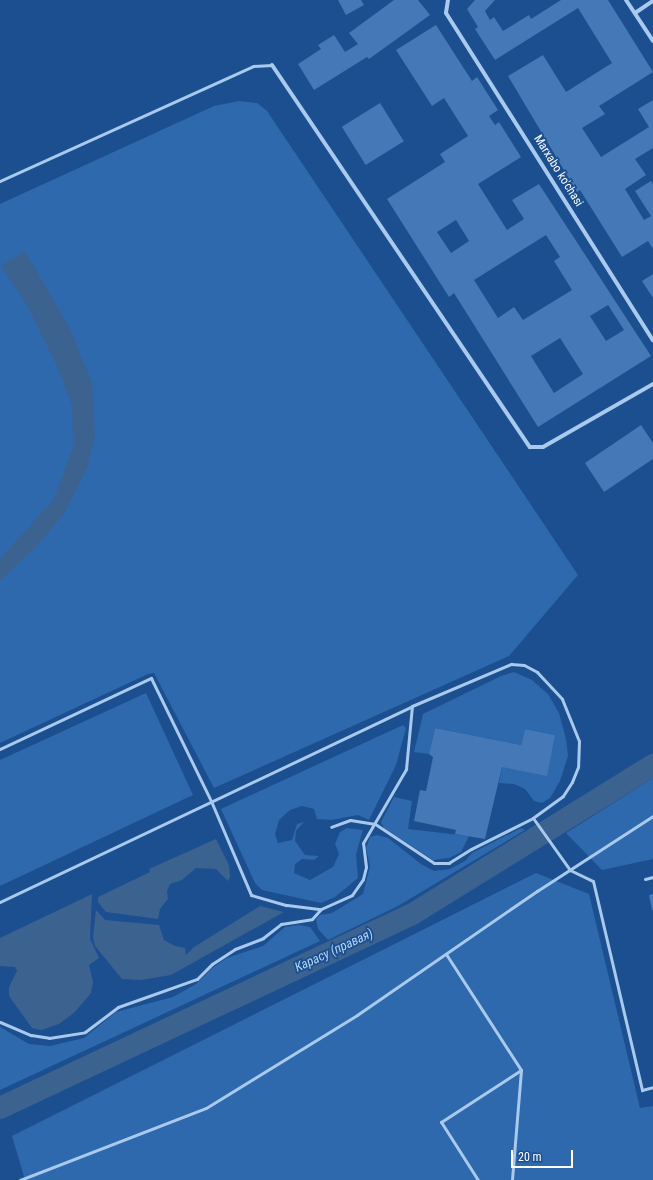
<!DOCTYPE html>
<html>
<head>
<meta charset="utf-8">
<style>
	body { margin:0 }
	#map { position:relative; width:653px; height:1180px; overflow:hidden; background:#1b4f8f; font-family:"Roboto Condensed",sans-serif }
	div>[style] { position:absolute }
	.green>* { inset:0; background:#2e69ad }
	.water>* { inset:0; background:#3c6290 }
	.canal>* { height:22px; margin:-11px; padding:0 11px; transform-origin:11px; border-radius:11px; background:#3c6290 }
	.building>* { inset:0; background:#4478b7; transform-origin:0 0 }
	.lane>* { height:3px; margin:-1.5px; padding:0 1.5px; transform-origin:1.5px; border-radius:1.5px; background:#a9c9ee }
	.street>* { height:4px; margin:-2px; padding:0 2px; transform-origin:2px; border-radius:2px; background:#a9c9ee }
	span { translate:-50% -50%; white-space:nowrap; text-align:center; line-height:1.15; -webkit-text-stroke:3.5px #1b4f8f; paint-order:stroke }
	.street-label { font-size:12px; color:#fff }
	.water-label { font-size:13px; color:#b5d3f5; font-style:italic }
	.scale { position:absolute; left:511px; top:1150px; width:62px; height:18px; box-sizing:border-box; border:2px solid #fff; border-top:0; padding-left:5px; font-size:12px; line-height:14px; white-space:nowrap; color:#fff; -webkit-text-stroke:3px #1b4f8f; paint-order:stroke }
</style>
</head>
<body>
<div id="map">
	<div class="green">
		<i style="clip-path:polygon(239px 101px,257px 103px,267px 111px,578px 575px,509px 656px,214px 788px,154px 673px,148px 674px,0 743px,0 204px,214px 106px)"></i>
		<i style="clip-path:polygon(514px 672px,532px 680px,548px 694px,559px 713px,566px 739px,568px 756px,560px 781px,550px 798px,542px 803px,534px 801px,525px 789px,514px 784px,499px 783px,502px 767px,555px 735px,525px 729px,521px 745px,435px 728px,429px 754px,414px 752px,423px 714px,501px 676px)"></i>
		<i style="clip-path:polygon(146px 693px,193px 795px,0 886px,0 760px)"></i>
		<i style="clip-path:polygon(403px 725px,406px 728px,396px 765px,369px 820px,358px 815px,331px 820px,317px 819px,314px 809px,302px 806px,290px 810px,279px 820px,275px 834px,278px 843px,292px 840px,297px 824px,304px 822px,296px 831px,295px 841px,305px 855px,319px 856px,314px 860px,302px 859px,295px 864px,294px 873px,310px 880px,333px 867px,339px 854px,335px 844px,340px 832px,347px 828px,363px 830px,356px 854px,358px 878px,335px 897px,321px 903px,262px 890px,255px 883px,221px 809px)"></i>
		<i style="clip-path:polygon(653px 778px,653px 859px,602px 870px,566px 833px)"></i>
		<i style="clip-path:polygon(394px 797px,412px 801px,408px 829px,469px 836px,461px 852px,449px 858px,433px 860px,384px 828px,381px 822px)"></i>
		<i style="clip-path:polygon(521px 828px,525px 830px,398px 906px,328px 940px,318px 929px,316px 919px,320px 915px,332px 913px,363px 894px,370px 866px,366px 848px,370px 837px,377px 835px,388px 838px,421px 864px,434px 871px,450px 869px,465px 861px,472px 853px)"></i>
		<i style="clip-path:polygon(536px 873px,589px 894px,640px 1108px,653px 1106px,653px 1180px,25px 1180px,12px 1136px)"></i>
		<i style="clip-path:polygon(299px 925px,310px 927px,320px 941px,0 1090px,0 1027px,29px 1044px,50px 1046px,84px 1038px,116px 1012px,173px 997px,196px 984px,212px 968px,227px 958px,263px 946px,285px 927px)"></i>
	</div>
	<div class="water">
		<i style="clip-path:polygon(25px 251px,69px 327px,92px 383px,95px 436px,87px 468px,65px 512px,38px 545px,0 581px,0 559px,54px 499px,73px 447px,72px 405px,58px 368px,26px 303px,1px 266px)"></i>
		<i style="clip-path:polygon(216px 839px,229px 865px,230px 877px,228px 881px,216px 869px,196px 868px,182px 880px,170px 884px,167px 891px,168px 899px,160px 909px,158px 919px,106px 912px,98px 902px,98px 897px,150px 872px,149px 869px)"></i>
		<i style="clip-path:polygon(92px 894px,90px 939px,99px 958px,89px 965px,93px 982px,91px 993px,75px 1012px,59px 1024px,41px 1030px,32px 1028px,9px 996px,9px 987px,17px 971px,15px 967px,0 966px,0 938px)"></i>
		<i style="clip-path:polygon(260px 906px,284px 912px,171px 975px,141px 980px,122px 979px,95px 946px,93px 937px,96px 910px,105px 920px,159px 925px,164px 940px,175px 946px,185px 948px,186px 955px,194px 947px)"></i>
	</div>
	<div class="canal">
		<i style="left:0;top:1108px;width:454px;rotate:-25.2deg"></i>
		<i style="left:411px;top:915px;width:285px;rotate:-31.8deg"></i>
	</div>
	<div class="building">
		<i style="clip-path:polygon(338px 0,361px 0,364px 5px,346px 15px)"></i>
		<i style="clip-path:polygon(394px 0,418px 0,430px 15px,369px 59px,367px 57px,314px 90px,298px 64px,321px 49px,318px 45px,334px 35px,345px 52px,358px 44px,349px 33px)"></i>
		<i style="clip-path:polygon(475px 0,495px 0,485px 11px,490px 20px,494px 17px,503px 31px,529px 15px,531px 19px,561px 0,608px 0,653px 72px,599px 106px,605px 114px,582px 128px,601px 157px,649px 127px,638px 109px,653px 100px,653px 148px,635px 159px,646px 175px,625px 189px,644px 220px,651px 216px,635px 191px,651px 181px,653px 184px,653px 249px,648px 241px,622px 257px,580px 190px,577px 192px,508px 76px,543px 55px,566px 92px,612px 63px,578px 8px,495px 60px,475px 29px,478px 27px,467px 9px)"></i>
		<i style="clip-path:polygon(evenodd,436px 25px,472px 81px,477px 77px,498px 110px,489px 116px,495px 125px,499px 122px,521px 157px,478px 184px,507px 230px,524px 219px,512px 200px,539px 184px,651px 356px,538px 427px,454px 293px,449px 297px,387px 199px,445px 162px,440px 154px,468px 136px,444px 98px,432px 106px,396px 50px,436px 25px,456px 220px,469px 241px,451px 253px,437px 232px,456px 220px,436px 25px,546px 235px,560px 257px,554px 261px,572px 290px,523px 320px,514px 307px,498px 318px,474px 280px,546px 235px,436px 25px,608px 305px,624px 330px,606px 341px,590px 316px,608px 305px,436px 25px,560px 338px,583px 374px,554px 393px,531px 356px,560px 338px)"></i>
		<i style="left:380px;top:103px;width:45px;height:45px;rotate:58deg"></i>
		<i style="clip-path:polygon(653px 274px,653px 298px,642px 281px)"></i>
		<i style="clip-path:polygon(641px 425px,653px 443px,653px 459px,604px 492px,585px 463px)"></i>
		<i style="clip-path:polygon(435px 728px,521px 745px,525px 729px,555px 735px,547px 776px,502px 767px,485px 839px,455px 834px,456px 830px,414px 821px,420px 790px,426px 791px,433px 757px,429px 754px)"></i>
		<i style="clip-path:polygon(653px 894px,653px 910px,652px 910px,649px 895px)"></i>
	</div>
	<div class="lane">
		<i style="left:0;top:181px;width:278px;rotate:-24.4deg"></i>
		<i style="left:253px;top:66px;width:19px;rotate:-3deg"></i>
		<i style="left:0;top:749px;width:167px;rotate:-25.2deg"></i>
		<i style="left:151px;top:678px;width:137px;rotate:64deg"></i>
		<i style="left:211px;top:801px;width:102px;rotate:66.9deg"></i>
		<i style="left:251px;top:895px;width:37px;rotate:16deg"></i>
		<i style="left:287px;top:905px;width:34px;rotate:7deg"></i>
		<i style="left:321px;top:909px;width:34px;rotate:-24deg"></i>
		<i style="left:352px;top:895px;width:19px;rotate:-55deg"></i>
		<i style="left:363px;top:879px;width:12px;rotate:-76deg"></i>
		<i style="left:366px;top:867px;width:24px;rotate:-97deg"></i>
		<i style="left:363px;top:843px;width:86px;rotate:-59.8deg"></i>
		<i style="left:406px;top:769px;width:63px;rotate:-84.6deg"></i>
		<i style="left:533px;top:818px;width:64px;rotate:54.6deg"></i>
		<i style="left:570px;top:870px;width:25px;rotate:26deg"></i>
		<i style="left:593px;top:881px;width:215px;rotate:76.8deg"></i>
		<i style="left:642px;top:1090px;width:11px;rotate:-15deg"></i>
		<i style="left:645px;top:879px;width:8px;rotate:-14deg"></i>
		<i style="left:0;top:902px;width:456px;rotate:-25.4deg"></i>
		<i style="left:412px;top:706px;width:108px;rotate:-23deg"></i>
		<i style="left:511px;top:664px;width:13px;rotate:4deg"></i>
		<i style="left:524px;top:665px;width:15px;rotate:28deg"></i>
		<i style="left:537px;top:672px;width:37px;rotate:47deg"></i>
		<i style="left:562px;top:699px;width:45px;rotate:68deg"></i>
		<i style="left:579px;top:741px;width:26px;rotate:92deg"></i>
		<i style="left:578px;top:767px;width:16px;rotate:112deg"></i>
		<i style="left:572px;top:782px;width:17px;rotate:123deg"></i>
		<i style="left:563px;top:796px;width:37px;rotate:144deg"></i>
		<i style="left:533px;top:818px;width:69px;rotate:153.4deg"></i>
		<i style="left:471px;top:849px;width:26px;rotate:148deg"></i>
		<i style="left:449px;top:863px;width:15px;rotate:180deg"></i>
		<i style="left:434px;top:863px;width:71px;rotate:-146.5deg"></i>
		<i style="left:375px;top:824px;width:25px;rotate:-171deg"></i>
		<i style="left:350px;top:820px;width:20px;rotate:160deg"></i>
		<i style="left:446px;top:954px;width:138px;rotate:57.1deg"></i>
		<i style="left:521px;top:1070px;width:110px;rotate:94.7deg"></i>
		<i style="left:0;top:1022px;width:34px;rotate:23deg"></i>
		<i style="left:31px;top:1035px;width:18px;rotate:9deg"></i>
		<i style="left:49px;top:1038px;width:36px;rotate:-9deg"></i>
		<i style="left:85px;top:1032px;width:41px;rotate:-37.1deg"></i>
		<i style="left:118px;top:1007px;width:84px;rotate:-19.5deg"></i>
		<i style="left:197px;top:979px;width:21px;rotate:-45deg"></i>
		<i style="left:212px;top:964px;width:27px;rotate:-33deg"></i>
		<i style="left:235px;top:949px;width:30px;rotate:-21deg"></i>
		<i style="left:263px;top:938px;width:23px;rotate:-38deg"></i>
		<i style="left:281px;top:924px;width:31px;rotate:-9deg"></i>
		<i style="left:312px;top:919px;width:13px;rotate:-48deg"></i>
		<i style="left:20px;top:1180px;width:199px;rotate:-21.2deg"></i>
		<i style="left:206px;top:1108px;width:177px;rotate:-31.6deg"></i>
		<i style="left:357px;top:1015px;width:219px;rotate:-34.6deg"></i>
		<i style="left:537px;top:891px;width:138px;rotate:-32.9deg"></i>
		<i style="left:478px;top:1180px;width:69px;rotate:-122.5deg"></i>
		<i style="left:441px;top:1122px;width:95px;rotate:-33deg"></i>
	</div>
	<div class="street">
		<i style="left:448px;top:0;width:13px;rotate:99deg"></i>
		<i style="left:446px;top:13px;width:387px;rotate:57.7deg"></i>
		<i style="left:626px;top:0;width:49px;rotate:56.6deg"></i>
		<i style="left:635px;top:13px;width:22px;rotate:-34deg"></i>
		<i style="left:272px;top:65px;width:461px;rotate:56deg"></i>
		<i style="left:530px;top:447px;width:13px"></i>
		<i style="left:543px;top:447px;width:127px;rotate:-29.8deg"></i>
	</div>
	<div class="street-label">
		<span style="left:558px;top:171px;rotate:58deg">Marxabo ko'chasi</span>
	</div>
	<div class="water-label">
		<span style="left:334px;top:951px;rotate:-25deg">Карасу (правая)</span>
	</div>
	<div class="scale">20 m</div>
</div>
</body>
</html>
